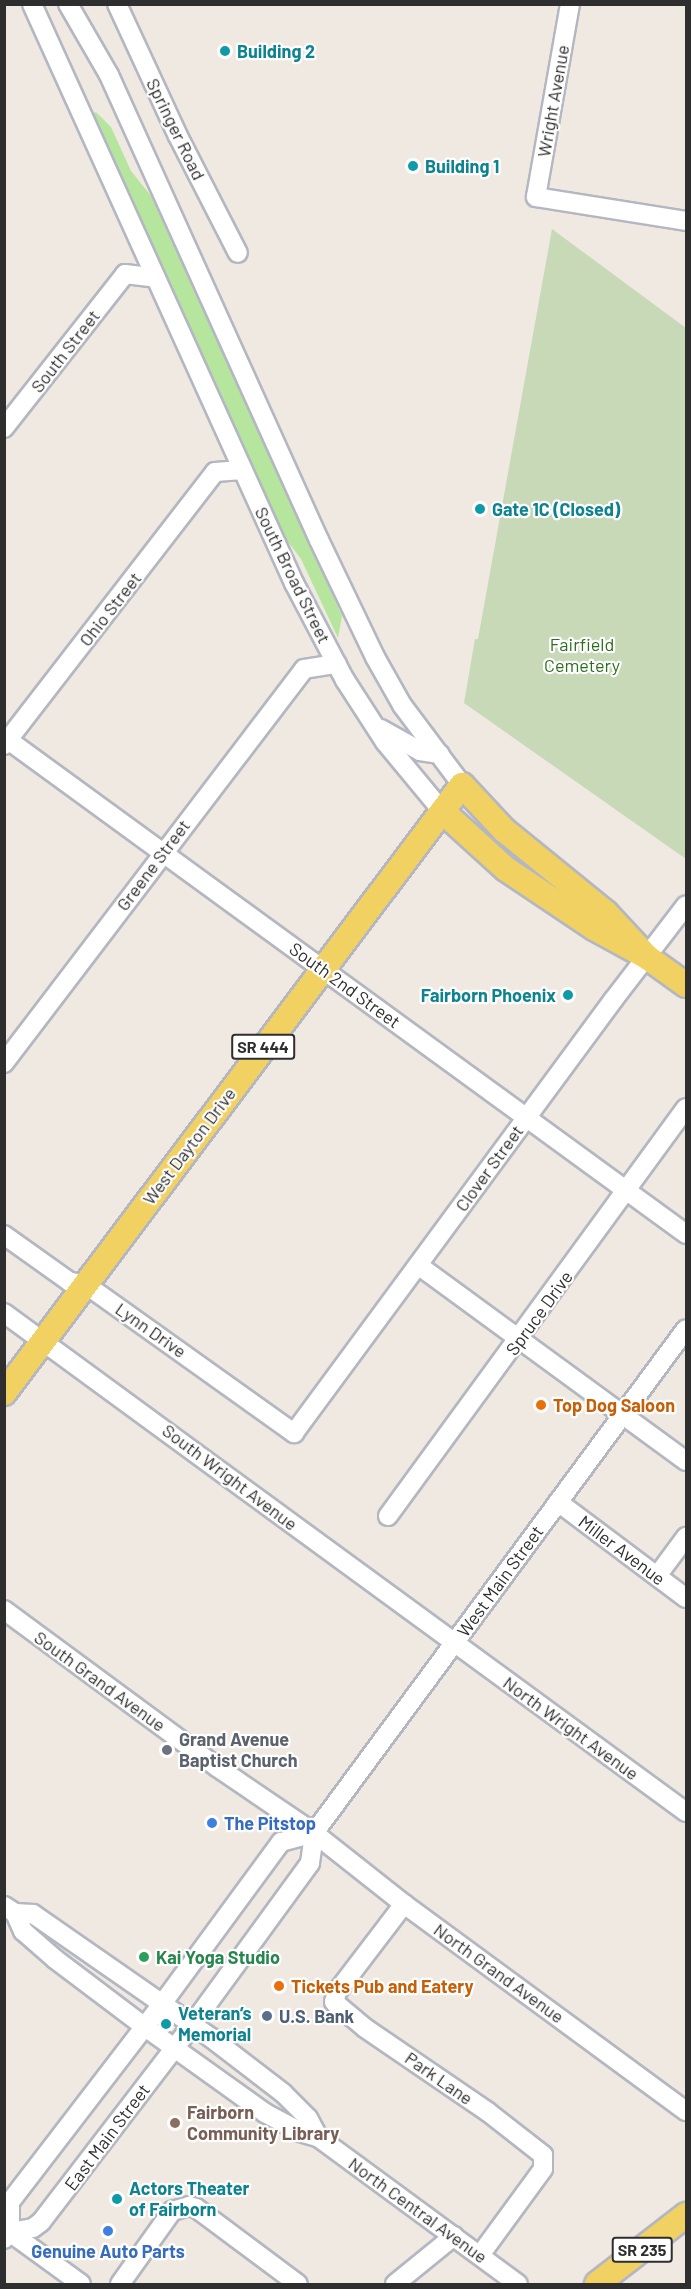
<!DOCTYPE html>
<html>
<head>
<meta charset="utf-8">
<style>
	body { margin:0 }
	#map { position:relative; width:691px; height:2289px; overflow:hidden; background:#efe9e1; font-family:Barlow,sans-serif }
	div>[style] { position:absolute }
	.green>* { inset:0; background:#b6e59e }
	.cemetery>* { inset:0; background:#c8d9b8 }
	.roads { filter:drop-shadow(2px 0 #b4b7c1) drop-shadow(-2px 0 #b4b7c1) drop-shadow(0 2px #b4b7c1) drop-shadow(0 -2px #b4b7c1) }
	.minor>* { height:18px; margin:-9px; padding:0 9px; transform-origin:9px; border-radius:9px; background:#fff }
	.major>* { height:24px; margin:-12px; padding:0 12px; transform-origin:12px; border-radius:12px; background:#f2d163 }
	.dots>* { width:16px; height:16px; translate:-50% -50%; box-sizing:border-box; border:3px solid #fff; border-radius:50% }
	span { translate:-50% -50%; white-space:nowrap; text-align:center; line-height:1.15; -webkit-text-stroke:4.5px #fff; paint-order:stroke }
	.shield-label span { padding:2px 4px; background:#fff; border:2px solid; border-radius:4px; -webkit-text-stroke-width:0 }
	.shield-label { font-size:16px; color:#2e2e2e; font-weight:700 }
	.culture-label { font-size:18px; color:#0d838f; font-weight:700 }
	.left { translate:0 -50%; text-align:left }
	.right { translate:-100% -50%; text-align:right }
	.street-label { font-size:18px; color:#2e2e2e }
	.park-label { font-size:18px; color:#2c6e1b }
	.food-label { font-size:18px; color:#c56008; font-weight:700 }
	.worship-label { font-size:18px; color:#5b616d; font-weight:700 }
	.shop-label { font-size:18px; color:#366cbe; font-weight:700 }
	.leisure-label { font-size:18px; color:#27864d; font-weight:700 }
	.service-label { font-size:18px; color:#4e5e75; font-weight:700 }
	.education-label { font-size:18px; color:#785e54; font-weight:700 }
	.frame { position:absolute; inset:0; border:6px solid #2e2e2e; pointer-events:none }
</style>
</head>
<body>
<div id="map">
	<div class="green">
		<i style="clip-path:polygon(96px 112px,111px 127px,131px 171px,151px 196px,342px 616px,338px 638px,301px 559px,280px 531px,89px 115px)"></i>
	</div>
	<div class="cemetery">
		<i style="clip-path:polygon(552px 229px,686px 328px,686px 859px,464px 703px,475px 639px,478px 639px)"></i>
	</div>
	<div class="roads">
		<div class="minor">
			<i style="left:32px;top:4px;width:636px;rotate:65.65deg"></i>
			<i style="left:294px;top:583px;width:110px;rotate:62.3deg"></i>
			<i style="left:345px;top:680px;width:74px;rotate:57.2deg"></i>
			<i style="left:385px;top:742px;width:89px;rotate:50.4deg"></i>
			<i style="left:68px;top:4px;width:82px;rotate:60deg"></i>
			<i style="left:109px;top:75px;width:510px;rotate:65.7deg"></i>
			<i style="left:319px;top:540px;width:130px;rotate:64.4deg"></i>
			<i style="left:375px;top:657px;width:55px;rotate:60.6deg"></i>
			<i style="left:402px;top:705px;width:100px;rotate:53.1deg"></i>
			<i style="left:117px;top:4px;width:145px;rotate:65.2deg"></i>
			<i style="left:178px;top:136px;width:131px;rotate:62.9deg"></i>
			<i style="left:570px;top:4px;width:196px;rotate:100deg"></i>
			<i style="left:536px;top:197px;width:152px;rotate:9.1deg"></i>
			<i style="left:4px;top:428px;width:196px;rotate:-51.8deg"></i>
			<i style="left:125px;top:274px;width:31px;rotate:7deg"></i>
			<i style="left:381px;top:729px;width:45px;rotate:29.4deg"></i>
			<i style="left:420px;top:751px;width:20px;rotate:9deg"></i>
			<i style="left:4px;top:737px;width:844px;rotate:36.08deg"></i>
			<i style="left:4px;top:745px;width:345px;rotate:-52.3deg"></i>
			<i style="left:215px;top:472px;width:28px;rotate:-4deg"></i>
			<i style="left:4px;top:1063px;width:495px;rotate:-52.7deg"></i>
			<i style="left:304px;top:669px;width:33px;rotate:-9deg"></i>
			<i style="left:4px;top:1235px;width:81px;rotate:35.5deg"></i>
			<i style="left:70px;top:1282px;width:15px;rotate:8deg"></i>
			<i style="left:85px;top:1284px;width:257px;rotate:35.5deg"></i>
			<i style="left:294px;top:1433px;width:539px;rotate:-53.6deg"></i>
			<i style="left:614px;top:999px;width:118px;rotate:-52.5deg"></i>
			<i style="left:418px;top:1265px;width:332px;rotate:36.2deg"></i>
			<i style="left:4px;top:1313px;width:845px;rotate:36.19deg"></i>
			<i style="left:558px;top:1502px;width:160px;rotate:36.9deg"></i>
			<i style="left:388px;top:1516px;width:505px;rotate:-53.86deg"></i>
			<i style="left:657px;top:1576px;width:49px;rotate:-53.4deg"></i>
			<i style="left:4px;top:1610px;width:265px;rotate:36.4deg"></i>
			<i style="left:217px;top:1767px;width:117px;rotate:34.2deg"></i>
			<i style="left:314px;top:1833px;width:115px;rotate:38.3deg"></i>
			<i style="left:404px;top:1904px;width:350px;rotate:36.3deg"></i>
			<i style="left:404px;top:1904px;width:111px;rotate:127.3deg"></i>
			<i style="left:337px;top:1992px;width:10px;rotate:107deg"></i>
			<i style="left:334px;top:2002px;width:40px;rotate:40deg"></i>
			<i style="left:365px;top:2028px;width:149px;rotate:34.3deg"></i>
			<i style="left:488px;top:2112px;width:70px;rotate:38deg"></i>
			<i style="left:543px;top:2155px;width:14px;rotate:90deg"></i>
			<i style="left:543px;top:2169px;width:107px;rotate:126.2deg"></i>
			<i style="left:4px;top:1906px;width:13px;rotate:32deg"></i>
			<i style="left:15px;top:1913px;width:20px;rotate:66deg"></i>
			<i style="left:23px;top:1931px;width:43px;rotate:41.2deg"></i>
			<i style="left:55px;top:1959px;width:113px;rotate:37.1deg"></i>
			<i style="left:145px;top:2027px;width:148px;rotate:35.6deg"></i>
			<i style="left:265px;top:2113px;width:40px;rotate:28deg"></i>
			<i style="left:300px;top:2132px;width:19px;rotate:16deg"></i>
			<i style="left:318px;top:2137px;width:248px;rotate:36.3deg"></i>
			<i style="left:15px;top:1913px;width:18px;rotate:3deg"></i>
			<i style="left:33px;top:1914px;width:216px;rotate:34.8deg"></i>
			<i style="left:210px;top:2037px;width:92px;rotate:37.5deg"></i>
			<i style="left:283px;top:2093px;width:35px;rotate:45deg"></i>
			<i style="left:308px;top:2118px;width:21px;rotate:62deg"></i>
			<i style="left:4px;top:2228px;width:95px;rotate:36deg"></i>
			<i style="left:10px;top:2232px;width:23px;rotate:-10deg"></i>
			<i style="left:33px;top:2228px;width:10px;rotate:-37deg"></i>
			<i style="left:41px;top:2222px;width:248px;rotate:-52.5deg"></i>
			<i style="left:192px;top:2025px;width:200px;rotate:-53.9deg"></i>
			<i style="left:310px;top:1863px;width:30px;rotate:-82deg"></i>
			<i style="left:314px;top:1833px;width:626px;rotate:-53.57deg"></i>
			<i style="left:4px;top:2239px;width:9px;rotate:-49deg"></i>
			<i style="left:10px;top:2232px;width:30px;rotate:-90deg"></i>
			<i style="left:10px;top:2202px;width:250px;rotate:-52.5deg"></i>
			<i style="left:162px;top:2004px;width:201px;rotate:-53.7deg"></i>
			<i style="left:281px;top:1842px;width:34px;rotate:-15deg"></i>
			<i style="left:120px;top:2284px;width:90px;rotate:-54.5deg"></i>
			<i style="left:172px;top:2211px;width:18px;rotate:-16deg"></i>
			<i style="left:189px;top:2206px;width:7px;rotate:16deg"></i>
			<i style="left:196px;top:2208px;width:127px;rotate:36.7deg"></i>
			<i style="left:395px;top:2284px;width:76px;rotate:-39.1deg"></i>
		</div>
		<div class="major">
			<i style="left:442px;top:811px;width:86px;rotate:42.2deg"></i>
			<i style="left:506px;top:869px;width:106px;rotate:33.8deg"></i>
			<i style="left:594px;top:928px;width:60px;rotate:28.7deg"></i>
			<i style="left:647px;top:957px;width:48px;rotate:35.7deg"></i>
			<i style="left:4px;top:1393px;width:761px;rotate:-53.01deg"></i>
			<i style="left:462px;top:785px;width:62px;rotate:47deg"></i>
			<i style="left:504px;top:830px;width:132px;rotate:39.1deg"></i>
			<i style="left:606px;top:913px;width:60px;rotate:47deg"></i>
			<i style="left:597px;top:2284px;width:113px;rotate:-37.8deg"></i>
		</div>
	</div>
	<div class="dots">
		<i style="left:225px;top:51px;background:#0f9aa8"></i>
		<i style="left:413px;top:166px;background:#0f9aa8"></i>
		<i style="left:480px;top:509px;background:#0f9aa8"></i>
		<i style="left:568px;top:995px;background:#0f9aa8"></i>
		<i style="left:541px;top:1405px;background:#e8710a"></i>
		<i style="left:167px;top:1750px;background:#6b7280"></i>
		<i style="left:212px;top:1823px;background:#3f7fe0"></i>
		<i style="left:144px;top:1957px;background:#2e9e5b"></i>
		<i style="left:279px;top:1986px;background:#e8710a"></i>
		<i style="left:267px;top:2016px;background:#5c6f8a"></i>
		<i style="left:166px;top:2024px;background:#0f9aa8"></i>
		<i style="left:175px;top:2123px;background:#8d6e63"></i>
		<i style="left:117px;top:2199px;background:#0f9aa8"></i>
		<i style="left:108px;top:2231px;background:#3f7fe0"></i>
	</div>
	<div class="shield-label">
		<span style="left:263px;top:1047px">SR 444</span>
		<span style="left:642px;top:2250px">SR 235</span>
	</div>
	<div class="culture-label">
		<span class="left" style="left:237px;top:51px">Building 2</span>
		<span class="left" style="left:425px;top:166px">Building 1</span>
		<span class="left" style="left:492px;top:509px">Gate 1C (Closed)</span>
		<span class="right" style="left:556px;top:995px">Fairborn Phoenix</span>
		<span class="left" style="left:178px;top:2024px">Veteran’s<br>Memorial</span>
		<span class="left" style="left:129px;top:2199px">Actors Theater<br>of Fairborn</span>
	</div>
	<div class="street-label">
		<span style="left:553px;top:101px;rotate:-80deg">Wright Avenue</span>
		<span style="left:176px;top:129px;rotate:64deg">Springer Road</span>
		<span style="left:65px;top:351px;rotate:-52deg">South Street</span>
		<span style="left:293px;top:575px;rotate:64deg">South Broad Street</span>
		<span style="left:110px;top:609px;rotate:-52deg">Ohio Street</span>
		<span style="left:153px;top:865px;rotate:-53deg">Greene Street</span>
		<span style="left:345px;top:985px;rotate:36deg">South 2nd Street</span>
		<span style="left:189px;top:1146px;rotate:-53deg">West Dayton Drive</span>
		<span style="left:489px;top:1168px;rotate:-54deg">Clover Street</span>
		<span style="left:539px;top:1313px;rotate:-54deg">Spruce Drive</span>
		<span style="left:151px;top:1330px;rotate:35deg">Lynn Drive</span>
		<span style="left:230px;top:1477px;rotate:37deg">South Wright Avenue</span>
		<span style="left:622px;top:1550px;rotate:37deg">Miller Avenue</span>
		<span style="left:500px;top:1581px;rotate:-54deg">West Main Street</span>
		<span style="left:100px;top:1681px;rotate:36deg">South Grand Avenue</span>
		<span style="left:571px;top:1728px;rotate:36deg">North Wright Avenue</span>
		<span style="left:499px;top:1973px;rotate:36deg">North Grand Avenue</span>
		<span style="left:439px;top:2078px;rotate:35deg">Park Lane</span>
		<span style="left:107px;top:2137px;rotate:-53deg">East Main Street</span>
		<span style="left:418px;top:2210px;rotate:36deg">North Central Avenue</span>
	</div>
	<div class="park-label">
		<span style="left:582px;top:655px">Fairfield<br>Cemetery</span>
	</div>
	<div class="food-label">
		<span class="left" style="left:553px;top:1405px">Top Dog Saloon</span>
		<span class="left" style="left:291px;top:1986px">Tickets Pub and Eatery</span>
	</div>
	<div class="worship-label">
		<span class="left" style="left:179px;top:1750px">Grand Avenue<br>Baptist Church</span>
	</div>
	<div class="shop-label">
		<span class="left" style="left:224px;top:1823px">The Pitstop</span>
		<span style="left:108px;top:2251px">Genuine Auto Parts</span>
	</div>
	<div class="leisure-label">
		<span class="left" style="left:156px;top:1957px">Kai Yoga Studio</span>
	</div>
	<div class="service-label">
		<span class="left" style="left:279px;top:2016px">U.S. Bank</span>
	</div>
	<div class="education-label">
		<span class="left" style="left:187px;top:2123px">Fairborn<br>Community Library</span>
	</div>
	<div class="frame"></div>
</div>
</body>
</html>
